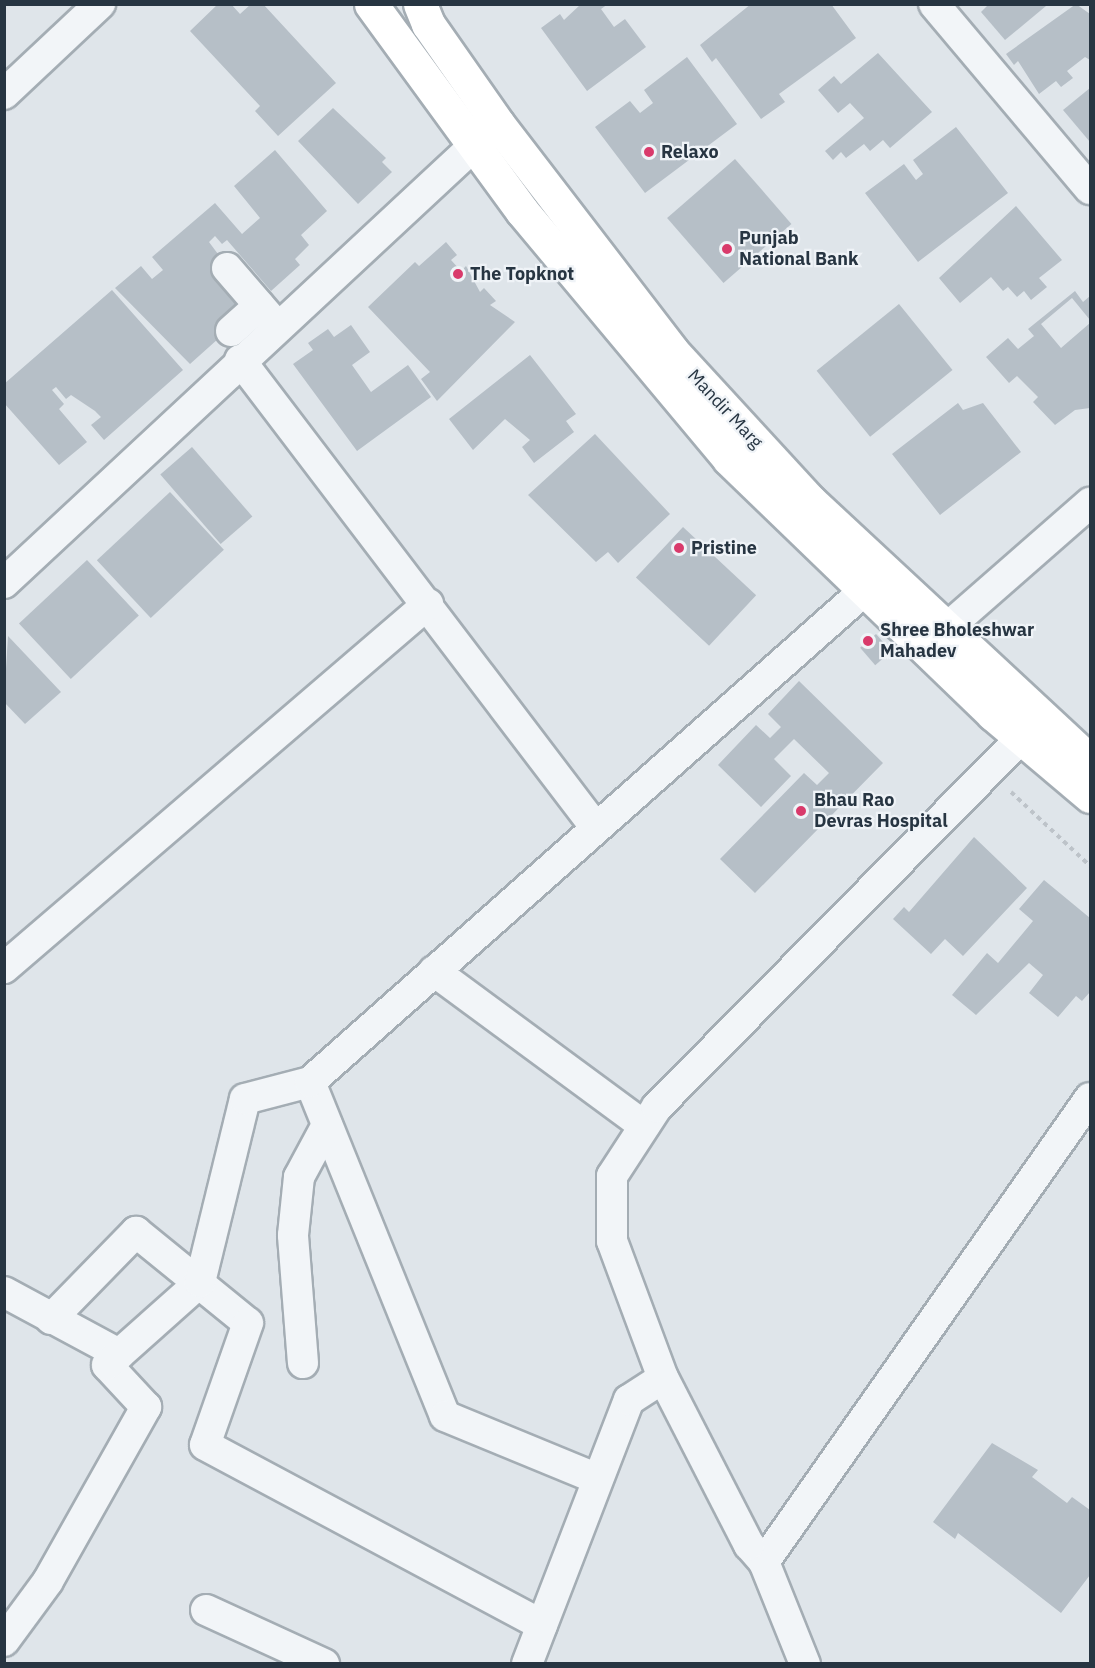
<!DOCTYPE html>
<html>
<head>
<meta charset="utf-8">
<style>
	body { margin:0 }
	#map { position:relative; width:1095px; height:1668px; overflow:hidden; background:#dfe5ea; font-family:"IBM Plex Sans",sans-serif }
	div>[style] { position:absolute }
	.building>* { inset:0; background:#b6bfc7; transform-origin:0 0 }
	.path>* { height:4px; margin-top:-2px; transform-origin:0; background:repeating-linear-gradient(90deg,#bdc3c9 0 4.5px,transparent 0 9px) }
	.roads { filter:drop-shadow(2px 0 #a4adb4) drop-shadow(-2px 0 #a4adb4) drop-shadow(0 2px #a4adb4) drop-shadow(0 -2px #a4adb4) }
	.minor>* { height:30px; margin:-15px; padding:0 15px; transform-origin:15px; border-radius:15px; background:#f2f5f8 }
	.major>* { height:33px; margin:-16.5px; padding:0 16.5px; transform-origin:16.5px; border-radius:16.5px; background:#fff }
	.dots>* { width:16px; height:16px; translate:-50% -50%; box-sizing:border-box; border:3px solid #eff3f7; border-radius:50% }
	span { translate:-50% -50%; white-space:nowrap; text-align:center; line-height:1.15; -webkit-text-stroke:4.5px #eff3f7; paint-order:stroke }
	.poi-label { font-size:18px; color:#273542; font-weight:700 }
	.left { translate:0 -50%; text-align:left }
	.street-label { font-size:18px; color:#273542 }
	.frame { position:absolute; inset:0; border:6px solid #273542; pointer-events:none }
</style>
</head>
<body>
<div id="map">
	<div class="building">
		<i style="clip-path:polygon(218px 4px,231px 4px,240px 14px,251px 4px,263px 4px,336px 83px,278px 136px,255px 111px,260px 106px,190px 31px)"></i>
		<i style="clip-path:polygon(581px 4px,608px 4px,601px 9px,614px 27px,625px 19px,646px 47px,587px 91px,541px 28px,560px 14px,564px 20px)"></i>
		<i style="clip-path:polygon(751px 4px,831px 4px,856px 38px,779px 94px,785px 102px,761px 119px,716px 58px,712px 62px,700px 45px)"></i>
		<i style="clip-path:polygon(989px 4px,1045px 4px,1046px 6px,1005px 40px,981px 12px)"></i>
		<i style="clip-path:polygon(1076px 4px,1090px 14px,1090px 60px,1085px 57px,1067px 71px,1073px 78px,1061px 87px,1056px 81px,1039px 94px,1018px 61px,1014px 65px,1006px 54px)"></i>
		<i style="clip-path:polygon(878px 53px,932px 112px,890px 148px,883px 140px,870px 151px,864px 144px,846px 158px,841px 152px,833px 160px,825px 151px,864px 118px,850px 103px,838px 113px,818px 90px,834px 76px,841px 84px)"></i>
		<i style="clip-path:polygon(687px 57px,737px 124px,645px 193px,595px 127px,630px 101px,640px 113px,653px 103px,644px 90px)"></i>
		<i style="clip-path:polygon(1090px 88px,1090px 142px,1063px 110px)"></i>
		<i style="clip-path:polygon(333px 108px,386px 158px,382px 162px,392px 172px,358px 204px,298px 141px)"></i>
		<i style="clip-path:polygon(956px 127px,1008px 193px,918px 262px,865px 193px,904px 164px,916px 180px,923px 174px,913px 160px)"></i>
		<i style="clip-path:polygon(275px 150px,327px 211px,301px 235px,309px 245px,295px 259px,300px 265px,271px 291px,227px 240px,222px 244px,215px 236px,209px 242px,256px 305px,190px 364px,115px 288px,141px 266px,152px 279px,163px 270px,152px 257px,215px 203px,242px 234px,260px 218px,234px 186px)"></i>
		<i style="left:735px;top:159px;width:86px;height:90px;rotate:49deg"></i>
		<i style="clip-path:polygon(1016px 206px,1062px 260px,1039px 278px,1047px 287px,1031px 300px,1024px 291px,1017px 297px,1008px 287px,1003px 291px,991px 277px,960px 303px,939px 278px)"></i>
		<i style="clip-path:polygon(446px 242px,457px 255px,451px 260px,461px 271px,466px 266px,480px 292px,484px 288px,496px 301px,490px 305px,515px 322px,437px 401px,421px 379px,430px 372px,368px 307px,415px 262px,419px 266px)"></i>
		<i style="clip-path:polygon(112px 290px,183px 370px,104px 440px,91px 425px,101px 417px,95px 411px,71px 395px,66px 399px,56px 387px,52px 390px,64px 404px,59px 409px,87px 442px,59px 465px,4px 403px,4px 384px)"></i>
		<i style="clip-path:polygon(1075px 291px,1083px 302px,1090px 296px,1090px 320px,1072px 298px,1041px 324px,1061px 348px,1090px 323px,1090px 408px,1075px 410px,1055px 425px,1033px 402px,1038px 397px,1017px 376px,1009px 383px,986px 357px,1008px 338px,1018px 349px,1034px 336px,1028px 329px)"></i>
		<i style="left:899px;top:304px;width:85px;height:106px;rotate:51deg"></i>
		<i style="clip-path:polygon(351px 325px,370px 352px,352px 365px,371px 392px,408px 365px,431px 397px,357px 451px,293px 364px,313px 350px,308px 343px,328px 329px,334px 337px)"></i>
		<i style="clip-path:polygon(530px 355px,576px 414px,566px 421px,574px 432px,534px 463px,522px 447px,530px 440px,505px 419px,473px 450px,449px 419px)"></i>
		<i style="clip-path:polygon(958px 403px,963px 410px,983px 403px,1021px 452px,940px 515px,892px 454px)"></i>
		<i style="clip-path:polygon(595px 434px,670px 514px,618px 563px,608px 552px,596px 562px,528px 495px)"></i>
		<i style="left:192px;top:447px;width:92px;height:42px;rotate:49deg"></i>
		<i style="left:170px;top:492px;width:79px;height:100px;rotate:47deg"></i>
		<i style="left:683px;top:527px;width:100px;height:69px;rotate:43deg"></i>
		<i style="left:87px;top:560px;width:76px;height:93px;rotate:47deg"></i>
		<i style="left:876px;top:634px;width:23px;height:21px;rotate:49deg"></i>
		<i style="clip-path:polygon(8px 636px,61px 692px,25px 724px,4px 702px)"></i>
		<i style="clip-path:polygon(799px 681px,883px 763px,755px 893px,720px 859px,804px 773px,817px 785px,829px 773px,794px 739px,774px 759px,791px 776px,761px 807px,718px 765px,756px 725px,770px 738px,781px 727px,768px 714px)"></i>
		<i style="clip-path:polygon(974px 837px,1027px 888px,963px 956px,945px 939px,931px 954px,893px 919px,904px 907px,909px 912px)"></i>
		<i style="clip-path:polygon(1044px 880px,1090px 918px,1090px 992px,1082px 1001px,1076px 996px,1058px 1017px,1029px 993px,1043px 975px,1029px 963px,976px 1015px,952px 995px,987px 953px,998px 963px,1033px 921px,1019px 909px)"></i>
		<i style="clip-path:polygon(992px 1443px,1038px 1470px,1032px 1477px,1067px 1503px,1072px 1497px,1090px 1510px,1090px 1575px,1061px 1613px,958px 1533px,955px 1539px,933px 1522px)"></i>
	</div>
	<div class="path">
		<i style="left:1011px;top:792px;width:108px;rotate:43.1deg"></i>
	</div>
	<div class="roads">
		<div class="minor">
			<i style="left:934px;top:4px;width:242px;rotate:49.9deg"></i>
			<i style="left:4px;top:94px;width:132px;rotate:-43.2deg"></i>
			<i style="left:227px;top:268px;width:77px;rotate:49.2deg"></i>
			<i style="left:231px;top:331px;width:38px;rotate:-42deg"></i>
			<i style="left:240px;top:360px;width:588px;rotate:52.74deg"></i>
			<i style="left:4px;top:583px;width:667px;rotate:-42.93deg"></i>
			<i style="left:930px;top:643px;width:213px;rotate:-41.2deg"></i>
			<i style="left:4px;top:968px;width:559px;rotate:-40.65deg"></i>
			<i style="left:434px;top:971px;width:261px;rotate:36.4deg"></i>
			<i style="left:310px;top:1082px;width:360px;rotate:68deg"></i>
			<i style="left:445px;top:1416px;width:165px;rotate:22.4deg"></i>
			<i style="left:4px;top:1292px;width:131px;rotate:28.3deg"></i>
			<i style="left:51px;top:1319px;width:122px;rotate:-45.7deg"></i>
			<i style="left:136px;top:1232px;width:144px;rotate:39.1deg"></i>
			<i style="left:248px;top:1323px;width:129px;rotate:109.4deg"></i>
			<i style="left:205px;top:1445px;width:382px;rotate:28.1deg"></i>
			<i style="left:303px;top:1363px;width:128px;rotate:-94.5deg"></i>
			<i style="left:293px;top:1235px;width:58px;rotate:-84.1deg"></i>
			<i style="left:299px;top:1177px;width:59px;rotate:-61.7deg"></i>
			<i style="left:764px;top:1562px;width:567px;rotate:-54.91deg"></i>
			<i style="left:206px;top:1610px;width:130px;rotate:24.6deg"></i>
			<i style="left:4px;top:1641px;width:74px;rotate:-53.7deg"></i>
			<i style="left:48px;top:1581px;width:200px;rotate:-60.6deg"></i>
			<i style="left:146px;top:1407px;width:57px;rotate:-132.9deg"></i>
			<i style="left:107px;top:1365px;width:125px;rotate:-41.7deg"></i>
			<i style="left:200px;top:1282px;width:188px;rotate:-76.2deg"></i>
			<i style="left:245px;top:1099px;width:67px;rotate:-14.7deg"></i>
			<i style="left:310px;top:1082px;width:764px;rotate:-41.55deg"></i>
			<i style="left:527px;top:1664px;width:283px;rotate:-68.9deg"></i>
			<i style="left:629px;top:1400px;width:40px;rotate:-32.9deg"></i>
			<i style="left:805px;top:1664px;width:110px;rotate:-111.9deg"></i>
			<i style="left:764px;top:1562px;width:23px;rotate:-131deg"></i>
			<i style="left:749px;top:1545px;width:188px;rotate:-117.2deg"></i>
			<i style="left:663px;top:1378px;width:146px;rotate:-110.4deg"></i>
			<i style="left:612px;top:1241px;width:65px;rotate:-90deg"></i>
			<i style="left:612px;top:1176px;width:82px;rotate:-56.9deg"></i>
			<i style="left:657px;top:1107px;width:541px;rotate:-45.37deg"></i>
		</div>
		<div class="major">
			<i style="left:371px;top:4px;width:256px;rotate:53.9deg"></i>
			<i style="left:522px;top:211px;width:323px;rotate:50.1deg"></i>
			<i style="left:729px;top:459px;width:367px;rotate:44deg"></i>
			<i style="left:993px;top:714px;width:127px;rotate:40.2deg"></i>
			<i style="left:420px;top:4px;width:22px;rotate:68deg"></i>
			<i style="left:428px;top:24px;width:122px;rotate:55deg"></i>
			<i style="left:498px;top:124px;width:286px;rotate:52.5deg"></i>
			<i style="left:672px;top:351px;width:204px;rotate:47.4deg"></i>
			<i style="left:810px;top:501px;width:382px;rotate:42.9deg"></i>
		</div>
	</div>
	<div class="dots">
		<i style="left:649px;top:152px;background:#d93a6b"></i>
		<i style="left:727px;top:249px;background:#d93a6b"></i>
		<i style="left:458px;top:274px;background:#d93a6b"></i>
		<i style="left:679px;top:548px;background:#d93a6b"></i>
		<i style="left:868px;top:641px;background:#d93a6b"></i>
		<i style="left:801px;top:811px;background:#d93a6b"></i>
	</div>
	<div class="poi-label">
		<span class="left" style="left:661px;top:152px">Relaxo</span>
		<span class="left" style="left:739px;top:249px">Punjab<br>National Bank</span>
		<span class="left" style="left:470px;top:274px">The Topknot</span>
		<span class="left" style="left:691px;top:548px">Pristine</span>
		<span class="left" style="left:880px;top:641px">Shree Bholeshwar<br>Mahadev</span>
		<span class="left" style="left:814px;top:811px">Bhau Rao<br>Devras Hospital</span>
	</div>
	<div class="street-label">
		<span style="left:725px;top:409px;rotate:47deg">Mandir Marg</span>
	</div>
	<div class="frame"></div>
</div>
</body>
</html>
